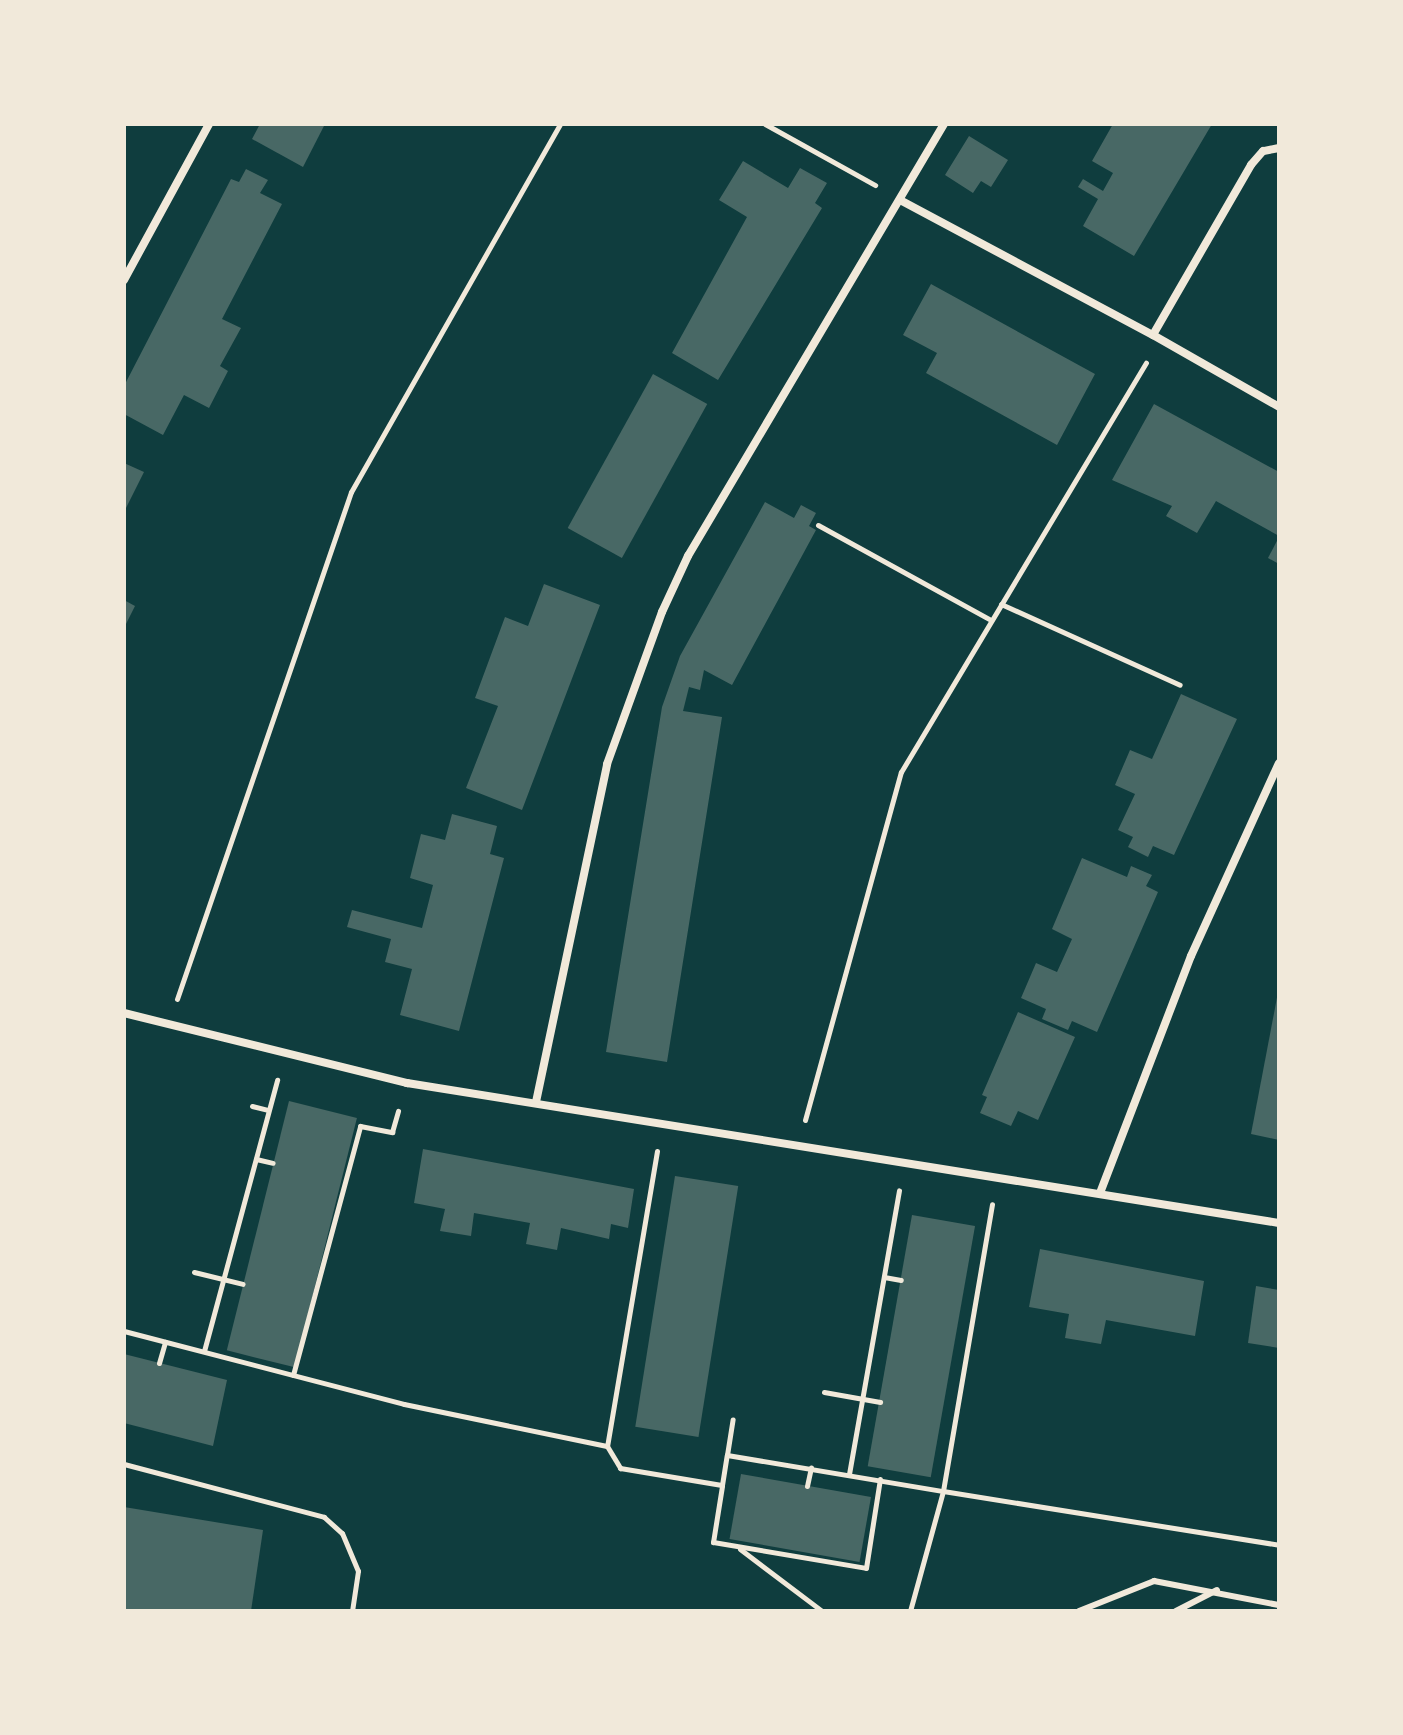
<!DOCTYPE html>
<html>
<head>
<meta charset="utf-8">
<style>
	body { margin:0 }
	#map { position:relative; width:1403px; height:1735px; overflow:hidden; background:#0f3d3e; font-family:Barlow,sans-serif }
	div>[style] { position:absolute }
	.building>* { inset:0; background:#486865; transform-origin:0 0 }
	.path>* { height:5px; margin:-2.5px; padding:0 2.5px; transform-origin:2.5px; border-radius:2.5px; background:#f1e9da }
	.service>* { height:6px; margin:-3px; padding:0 3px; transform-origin:3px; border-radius:3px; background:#f1e9da }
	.minor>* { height:8px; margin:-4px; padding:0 4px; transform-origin:4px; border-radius:4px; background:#f1e9da }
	span { translate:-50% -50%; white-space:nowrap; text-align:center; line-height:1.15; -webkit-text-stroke:8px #f1e9da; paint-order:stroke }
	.frame { position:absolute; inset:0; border:126px solid #f1e9da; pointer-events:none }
</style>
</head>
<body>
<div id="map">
	<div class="building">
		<i style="clip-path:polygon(260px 124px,325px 124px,303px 167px,252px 139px)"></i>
		<i style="clip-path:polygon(1113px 124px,1212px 124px,1134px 256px,1083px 226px,1098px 199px,1078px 187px,1083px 179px,1103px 191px,1113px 173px,1092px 161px)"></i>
		<i style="clip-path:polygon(969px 136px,1008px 160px,991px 187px,981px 181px,973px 193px,945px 175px)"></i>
		<i style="clip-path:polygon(743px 161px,788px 188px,800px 168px,827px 183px,815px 203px,822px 208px,718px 380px,672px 353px,747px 217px,719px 200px)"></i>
		<i style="clip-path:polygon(246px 169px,268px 180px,260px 193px,282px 204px,222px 319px,241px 328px,220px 366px,228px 371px,209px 408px,184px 395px,163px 435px,124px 414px,124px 386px,231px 179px,239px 182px)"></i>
		<i style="clip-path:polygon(931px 284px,1095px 374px,1057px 445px,926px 373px,937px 353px,903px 335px)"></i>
		<i style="left:653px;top:374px;width:62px;height:176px;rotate:29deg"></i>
		<i style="clip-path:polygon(1154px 404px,1279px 472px,1279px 536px,1216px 501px,1197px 533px,1166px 516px,1172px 506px,1112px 480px)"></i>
		<i style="clip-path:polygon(124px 463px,144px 472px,124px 512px)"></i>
		<i style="clip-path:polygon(765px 502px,794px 518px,801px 505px,816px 513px,809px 526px,816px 530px,732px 685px,704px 670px,700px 690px,689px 687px,683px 711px,722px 717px,667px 1062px,606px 1052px,662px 707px,680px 656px)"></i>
		<i style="clip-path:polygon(1279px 537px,1279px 564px,1268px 558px)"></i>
		<i style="clip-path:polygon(544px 584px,600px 605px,522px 810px,466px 788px,498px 706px,475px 698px,505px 617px,528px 626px)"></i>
		<i style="clip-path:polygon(124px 600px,135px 606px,124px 628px)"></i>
		<i style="clip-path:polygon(1181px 694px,1237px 719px,1174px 855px,1153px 846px,1148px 857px,1128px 847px,1133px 837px,1118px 830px,1135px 794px,1115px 785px,1130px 750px,1152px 759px)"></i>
		<i style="clip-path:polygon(452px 814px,497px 826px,490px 854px,504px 858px,459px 1031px,400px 1015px,412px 969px,385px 962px,391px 939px,347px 927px,352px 910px,422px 928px,433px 885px,410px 878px,421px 834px,445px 840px)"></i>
		<i style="clip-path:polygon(1082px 858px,1127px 877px,1131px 866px,1152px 875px,1146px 886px,1158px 892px,1097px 1032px,1072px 1021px,1068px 1030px,1042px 1019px,1046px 1009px,1021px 998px,1036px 963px,1057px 972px,1072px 939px,1052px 929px)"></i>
		<i style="clip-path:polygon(1279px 987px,1279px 1140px,1251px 1134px)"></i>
		<i style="clip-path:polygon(1018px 1012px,1075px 1037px,1038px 1120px,1018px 1111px,1011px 1126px,980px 1113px,987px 1097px,982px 1095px)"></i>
		<i style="left:289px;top:1101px;width:70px;height:257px;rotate:14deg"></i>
		<i style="clip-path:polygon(423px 1149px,634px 1189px,628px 1228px,611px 1224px,609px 1239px,561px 1228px,557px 1250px,526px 1244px,530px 1223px,474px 1213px,471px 1236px,440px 1231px,445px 1209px,414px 1203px)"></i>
		<i style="left:675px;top:1176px;width:64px;height:254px;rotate:9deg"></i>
		<i style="left:912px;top:1215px;width:64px;height:255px;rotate:10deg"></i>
		<i style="clip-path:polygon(1040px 1249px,1204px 1281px,1195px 1336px,1106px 1320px,1101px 1344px,1065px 1338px,1069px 1314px,1029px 1307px)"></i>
		<i style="clip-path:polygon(1256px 1286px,1279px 1290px,1279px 1348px,1248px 1343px)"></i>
		<i style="clip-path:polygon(124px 1354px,227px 1380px,213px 1446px,124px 1423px)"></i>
		<i style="left:741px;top:1474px;width:132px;height:66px;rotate:10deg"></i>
		<i style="clip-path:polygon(124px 1507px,263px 1530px,251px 1611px,124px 1611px)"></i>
	</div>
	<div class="path">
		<i style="left:765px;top:124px;width:126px;rotate:29deg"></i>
		<i style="left:818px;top:525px;width:197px;rotate:28.8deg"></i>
		<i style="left:1001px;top:604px;width:196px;rotate:24.3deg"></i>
		<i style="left:177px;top:999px;width:536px;rotate:-71.06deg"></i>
		<i style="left:351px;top:492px;width:423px;rotate:-60.4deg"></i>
		<i style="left:252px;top:1106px;width:16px;rotate:14deg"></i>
		<i style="left:805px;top:1120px;width:361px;rotate:-74.6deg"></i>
		<i style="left:901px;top:772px;width:477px;rotate:-59.1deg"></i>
		<i style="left:657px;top:1151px;width:299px;rotate:99.6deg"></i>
		<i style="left:607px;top:1446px;width:26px;rotate:59deg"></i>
		<i style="left:620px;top:1468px;width:103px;rotate:9.5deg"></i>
		<i style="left:722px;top:1485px;width:30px;rotate:-81deg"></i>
		<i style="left:727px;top:1455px;width:219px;rotate:9.5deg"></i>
		<i style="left:943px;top:1491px;width:291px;rotate:-80.3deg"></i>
		<i style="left:256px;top:1159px;width:17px;rotate:13deg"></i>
		<i style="left:194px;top:1272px;width:50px;rotate:13.8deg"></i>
		<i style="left:884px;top:1277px;width:17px;rotate:10deg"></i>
		<i style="left:124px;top:1331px;width:289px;rotate:14.6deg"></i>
		<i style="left:404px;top:1404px;width:207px;rotate:11.7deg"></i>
		<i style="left:204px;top:1351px;width:281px;rotate:-74.9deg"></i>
		<i style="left:159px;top:1363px;width:22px;rotate:-74deg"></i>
		<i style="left:293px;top:1375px;width:258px;rotate:-74.9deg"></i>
		<i style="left:360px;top:1126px;width:33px;rotate:11deg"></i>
		<i style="left:392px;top:1132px;width:22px;rotate:-74deg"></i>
		<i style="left:824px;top:1392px;width:57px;rotate:10.1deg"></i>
		<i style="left:727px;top:1455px;width:36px;rotate:-81deg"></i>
		<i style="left:124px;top:1464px;width:207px;rotate:14.8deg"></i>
		<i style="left:324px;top:1517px;width:24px;rotate:42deg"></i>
		<i style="left:342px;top:1533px;width:41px;rotate:67.2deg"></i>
		<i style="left:358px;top:1571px;width:40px;rotate:98.5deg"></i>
		<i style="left:849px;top:1474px;width:288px;rotate:-80deg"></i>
		<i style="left:722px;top:1486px;width:57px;rotate:99.1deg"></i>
		<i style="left:713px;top:1542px;width:155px;rotate:9.6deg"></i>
		<i style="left:866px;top:1568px;width:90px;rotate:-81.1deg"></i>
		<i style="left:807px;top:1486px;width:19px;rotate:-78deg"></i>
		<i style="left:740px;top:1549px;width:103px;rotate:37.1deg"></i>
		<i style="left:910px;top:1611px;width:124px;rotate:-74.6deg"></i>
		<i style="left:943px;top:1491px;width:340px;rotate:9.1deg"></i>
	</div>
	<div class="service">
		<i style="left:1079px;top:1611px;width:81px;rotate:-21.8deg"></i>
		<i style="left:1154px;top:1581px;width:127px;rotate:10.9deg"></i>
		<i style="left:1176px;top:1611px;width:46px;rotate:-27.1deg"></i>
	</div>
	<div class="minor">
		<i style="left:1279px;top:148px;width:16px;rotate:169deg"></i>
		<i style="left:1263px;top:151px;width:18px;rotate:131deg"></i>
		<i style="left:1251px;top:165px;width:196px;rotate:120deg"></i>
		<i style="left:1153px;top:335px;width:145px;rotate:29.7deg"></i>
		<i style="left:900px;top:200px;width:287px;rotate:28.1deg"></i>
		<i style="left:124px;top:280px;width:178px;rotate:-61.4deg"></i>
		<i style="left:124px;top:1013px;width:292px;rotate:13.9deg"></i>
		<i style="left:407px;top:1083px;width:883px;rotate:9.12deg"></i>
		<i style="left:536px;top:1102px;width:345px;rotate:-78.1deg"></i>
		<i style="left:607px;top:764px;width:162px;rotate:-70.1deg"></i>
		<i style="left:662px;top:612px;width:62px;rotate:-65.1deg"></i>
		<i style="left:688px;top:556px;width:502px;rotate:-59.35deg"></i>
		<i style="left:1100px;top:1193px;width:254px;rotate:-69deg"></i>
		<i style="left:1191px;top:956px;width:212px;rotate:-65.5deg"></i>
	</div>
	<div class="frame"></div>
</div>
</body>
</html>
